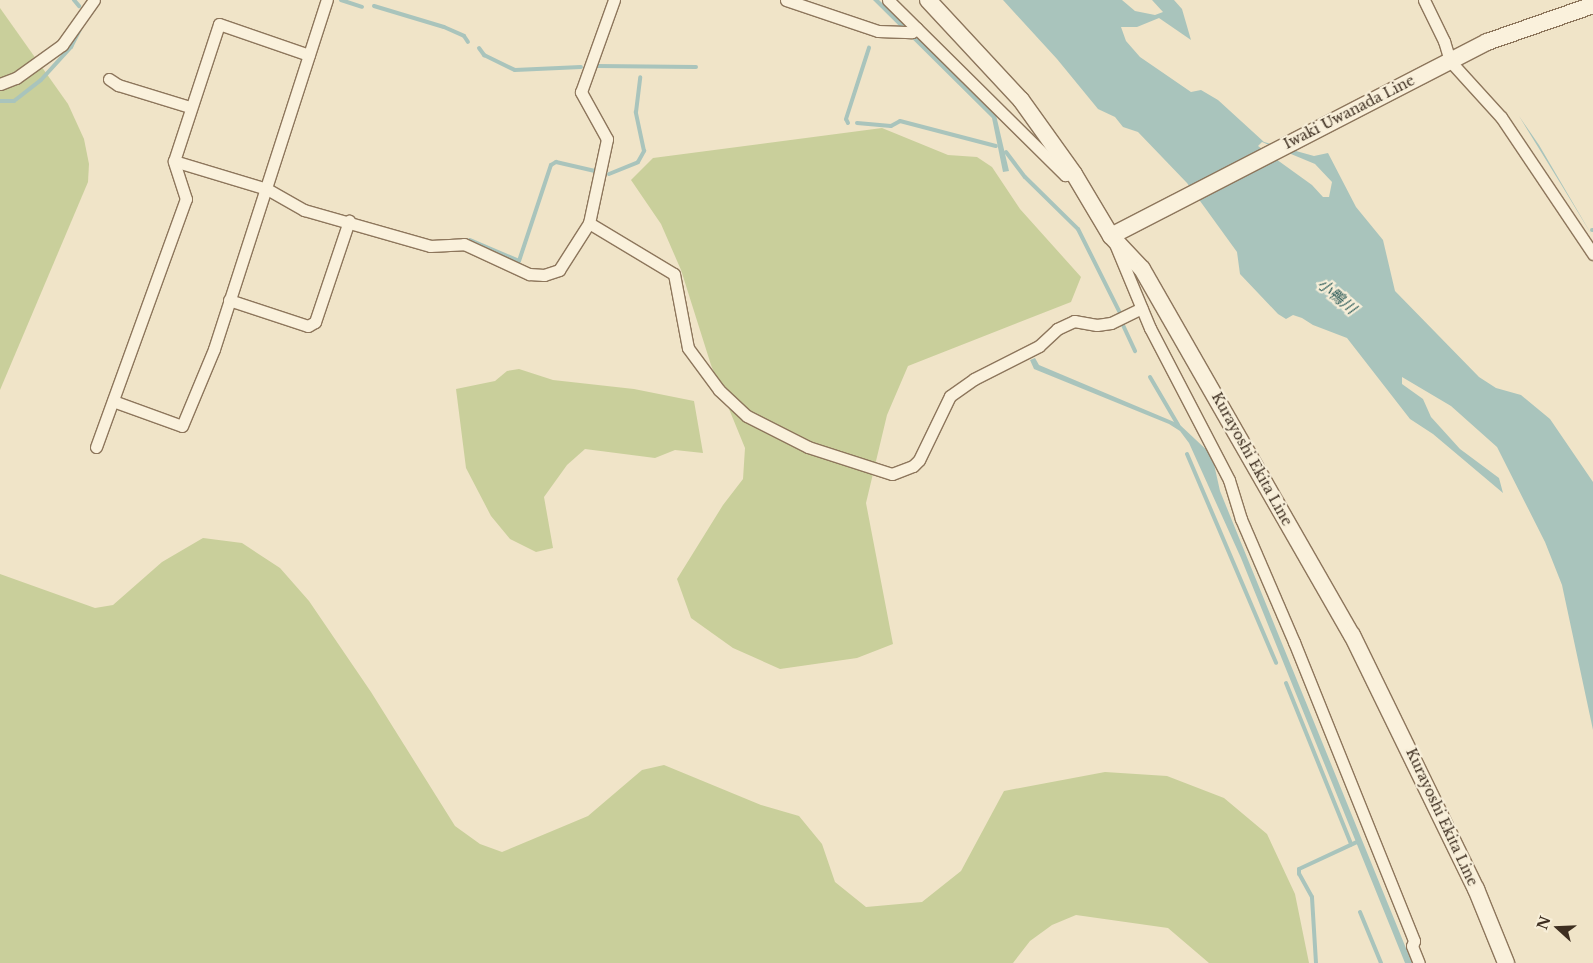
<!DOCTYPE html>
<html>
<head>
<meta charset="utf-8">
<style>
	body { margin:0 }
	#map { position:relative; width:1593px; height:963px; overflow:hidden; background:#f0e4c8; font-family:"Libre Baskerville","Noto Sans JP",serif }
	div>[style] { position:absolute }
	.green>* { inset:0; background:#c9cf9b }
	.water>* { inset:0; background:#a9c4bc }
	.stream>* { height:4px; margin:-2px; padding:0 2px; transform-origin:2px; border-radius:2px; background:#a9c4bc }
	.roads { filter:drop-shadow(1px 0 #8d765c) drop-shadow(-1px 0 #8d765c) drop-shadow(0 1px #8d765c) drop-shadow(0 -1px #8d765c) }
	.minor>* { height:11px; margin:-5.5px; padding:0 5.5px; transform-origin:5.5px; border-radius:5.5px; background:#faf1dc }
	.secondary>* { height:16px; margin:-8px; padding:0 8px; transform-origin:8px; border-radius:8px; background:#faf1dc }
	span { translate:-50% -50%; white-space:nowrap; text-align:center; line-height:1.15; -webkit-text-stroke:4.5px #f7eed8; paint-order:stroke }
	.street-label { font-size:14px; color:#3d2e20 }
	.water-label { font-size:15px; color:#2f5d5a; font-style:italic }
	.north { position:absolute; left:1533px; top:903px; width:50px; height:50px; -webkit-text-stroke:4px #f7eed8; paint-order:stroke; rotate:290deg; font-size:14px; font-weight:700; line-height:20px; text-align:center; color:#3d2e20 }
	.north::after { content:''; display:block; margin:auto; width:18px; height:22px; background:#3d2e20; clip-path:polygon(50% 0,100% 100%,50% 72%,0 100%) }
</style>
</head>
<body>
<div id="map">
	<div class="green">
		<i style="clip-path:polygon(0 8px,68px 104px,84px 139px,89px 164px,88px 182px,0 390px)"></i>
		<i style="clip-path:polygon(882px 128px,948px 155px,977px 157px,992px 167px,1020px 209px,1081px 277px,1071px 302px,908px 366px,887px 415px,866px 503px,893px 644px,857px 658px,780px 669px,733px 648px,691px 618px,677px 579px,723px 505px,743px 479px,745px 448px,711px 365px,681px 270px,661px 224px,631px 180px,653px 158px)"></i>
		<i style="clip-path:polygon(519px 369px,553px 380px,634px 389px,694px 401px,703px 453px,675px 450px,655px 458px,585px 449px,567px 465px,544px 497px,553px 548px,536px 552px,510px 539px,491px 516px,466px 468px,456px 389px,495px 381px,507px 371px)"></i>
		<i style="clip-path:polygon(203px 538px,242px 543px,280px 568px,309px 601px,371px 692px,455px 826px,480px 844px,502px 852px,588px 816px,642px 770px,664px 765px,761px 805px,799px 816px,822px 844px,835px 882px,866px 907px,922px 902px,961px 871px,1004px 791px,1105px 772px,1167px 776px,1224px 798px,1267px 834px,1295px 894px,1309px 963px,1209px 963px,1168px 928px,1076px 915px,1052px 925px,1030px 941px,1013px 963px,0 963px,0 574px,95px 608px,113px 605px,162px 562px)"></i>
	</div>
	<div class="water">
		<i style="clip-path:polygon(873px 0,879px 0,996px 115px,1009px 171px,1003px 172px,992px 118px)"></i>
		<i style="clip-path:polygon(evenodd,1003px 0,1122px 0,1135px 11px,1155px 15px,1163px 12px,1152px 0,1174px 0,1182px 9px,1191px 40px,1159px 18px,1137px 27px,1121px 27px,1126px 41px,1140px 57px,1191px 92px,1201px 90px,1218px 100px,1264px 142px,1314px 156px,1328px 153px,1356px 207px,1383px 240px,1395px 291px,1479px 377px,1496px 388px,1521px 395px,1550px 419px,1593px 482px,1593px 730px,1562px 585px,1545px 542px,1497px 447px,1451px 406px,1402px 377px,1402px 384px,1423px 399px,1431px 417px,1460px 449px,1499px 478px,1503px 493px,1433px 434px,1410px 419px,1347px 338px,1313px 325px,1302px 318px,1293px 315px,1286px 319px,1278px 314px,1240px 274px,1237px 252px,1187px 183px,1138px 132px,1123px 127px,1115px 117px,1098px 109px,1057px 59px,1003px 0,1262px 142px,1315px 164px,1332px 182px,1329px 197px,1323px 197px,1312px 185px,1258px 146px,1262px 142px)"></i>
		<i style="clip-path:polygon(1519px 116px,1539px 145px,1593px 237px,1559px 181px)"></i>
		<i style="clip-path:polygon(1035px 358px,1039px 365px,1179px 424px,1212px 455px,1220px 491px,1412px 963px,1405px 963px,1241px 558px,1189px 443px,1180px 431px,1169px 424px,1034px 369px,1030px 360px)"></i>
	</div>
	<div class="stream">
		<i style="left:74px;top:0;width:8px;rotate:50deg"></i>
		<i style="left:341px;top:0;width:22px;rotate:18deg"></i>
		<i style="left:374px;top:6px;width:73px;rotate:16.7deg"></i>
		<i style="left:444px;top:27px;width:22px;rotate:24deg"></i>
		<i style="left:464px;top:36px;width:7px;rotate:56deg"></i>
		<i style="left:479px;top:48px;width:9px;rotate:54deg"></i>
		<i style="left:484px;top:55px;width:34px;rotate:26deg"></i>
		<i style="left:515px;top:70px;width:66px;rotate:-2.6deg"></i>
		<i style="left:597px;top:66px;width:99px;rotate:0.6deg"></i>
		<i style="left:0;top:101px;width:14px"></i>
		<i style="left:14px;top:101px;width:34px;rotate:-38deg"></i>
		<i style="left:41px;top:80px;width:45px;rotate:-47.7deg"></i>
		<i style="left:71px;top:47px;width:22px;rotate:-63deg"></i>
		<i style="left:848px;top:123px;width:4px;rotate:-117deg"></i>
		<i style="left:846px;top:119px;width:75px;rotate:-72.1deg"></i>
		<i style="left:857px;top:123px;width:34px;rotate:5deg"></i>
		<i style="left:891px;top:126px;width:10px;rotate:-29deg"></i>
		<i style="left:900px;top:121px;width:99px;rotate:14.6deg"></i>
		<i style="left:1006px;top:152px;width:31px;rotate:53deg"></i>
		<i style="left:1025px;top:177px;width:74px;rotate:44.5deg"></i>
		<i style="left:1078px;top:229px;width:94px;rotate:63.4deg"></i>
		<i style="left:609px;top:174px;width:31px;rotate:-22deg"></i>
		<i style="left:638px;top:162px;width:13px;rotate:-61deg"></i>
		<i style="left:644px;top:151px;width:40px;rotate:-102deg"></i>
		<i style="left:636px;top:112px;width:35px;rotate:-83deg"></i>
		<i style="left:1592px;top:230px;width:1px"></i>
		<i style="left:470px;top:240px;width:53px;rotate:23.2deg"></i>
		<i style="left:519px;top:261px;width:101px;rotate:-71.6deg"></i>
		<i style="left:551px;top:165px;width:6px;rotate:-31deg"></i>
		<i style="left:556px;top:162px;width:40px;rotate:13deg"></i>
		<i style="left:1122px;top:323px;width:31px;rotate:65deg"></i>
		<i style="left:1150px;top:377px;width:56px;rotate:59.7deg"></i>
		<i style="left:1187px;top:454px;width:227px;rotate:66.9deg"></i>
		<i style="left:1286px;top:683px;width:174px;rotate:68deg"></i>
		<i style="left:1360px;top:912px;width:55px;rotate:67.6deg"></i>
		<i style="left:1316px;top:963px;width:66px;rotate:-93.5deg"></i>
		<i style="left:1312px;top:897px;width:26px;rotate:-119deg"></i>
		<i style="left:1299px;top:874px;width:5px;rotate:-90deg"></i>
		<i style="left:1299px;top:869px;width:66px;rotate:-25deg"></i>
	</div>
	<div class="roads">
		<div class="minor">
			<i style="left:786px;top:0;width:97px;rotate:18.6deg"></i>
			<i style="left:878px;top:31px;width:34px;rotate:2deg"></i>
			<i style="left:912px;top:32px;width:6px;rotate:-39deg"></i>
			<i style="left:888px;top:0;width:249px;rotate:44.7deg"></i>
			<i style="left:1065px;top:175px;width:9px;rotate:-6deg"></i>
			<i style="left:1424px;top:0;width:46px;rotate:64deg"></i>
			<i style="left:1444px;top:41px;width:21px;rotate:73deg"></i>
			<i style="left:1450px;top:61px;width:76px;rotate:47.7deg"></i>
			<i style="left:1501px;top:117px;width:165px;rotate:56.1deg"></i>
			<i style="left:109px;top:79px;width:11px;rotate:34deg"></i>
			<i style="left:118px;top:85px;width:75px;rotate:17deg"></i>
			<i style="left:0;top:84px;width:17px;rotate:-21deg"></i>
			<i style="left:16px;top:78px;width:57px;rotate:-35.7deg"></i>
			<i style="left:62px;top:45px;width:55px;rotate:-54.6deg"></i>
			<i style="left:174px;top:161px;width:97px;rotate:16.8deg"></i>
			<i style="left:267px;top:189px;width:43px;rotate:29.6deg"></i>
			<i style="left:304px;top:210px;width:131px;rotate:15.9deg"></i>
			<i style="left:430px;top:246px;width:34px;rotate:-3deg"></i>
			<i style="left:464px;top:244px;width:72px;rotate:24.8deg"></i>
			<i style="left:529px;top:274px;width:15px;rotate:4deg"></i>
			<i style="left:544px;top:275px;width:16px;rotate:-18deg"></i>
			<i style="left:559px;top:270px;width:56px;rotate:-57.4deg"></i>
			<i style="left:589px;top:223px;width:86px;rotate:-77.9deg"></i>
			<i style="left:607px;top:139px;width:54px;rotate:-119deg"></i>
			<i style="left:581px;top:92px;width:98px;rotate:-70.3deg"></i>
			<i style="left:589px;top:223px;width:99px;rotate:31deg"></i>
			<i style="left:674px;top:274px;width:75px;rotate:79.3deg"></i>
			<i style="left:688px;top:348px;width:52px;rotate:53.6deg"></i>
			<i style="left:719px;top:390px;width:38px;rotate:43deg"></i>
			<i style="left:747px;top:416px;width:68px;rotate:26.9deg"></i>
			<i style="left:808px;top:447px;width:88px;rotate:17.8deg"></i>
			<i style="left:892px;top:474px;width:22px;rotate:-21deg"></i>
			<i style="left:913px;top:466px;width:8px;rotate:-45deg"></i>
			<i style="left:919px;top:460px;width:71px;rotate:-64.2deg"></i>
			<i style="left:950px;top:396px;width:29px;rotate:-35deg"></i>
			<i style="left:974px;top:379px;width:73px;rotate:-26.9deg"></i>
			<i style="left:1039px;top:346px;width:25px;rotate:-43deg"></i>
			<i style="left:1057px;top:329px;width:19px;rotate:-25deg"></i>
			<i style="left:1074px;top:321px;width:23px;rotate:10deg"></i>
			<i style="left:1097px;top:325px;width:14px;rotate:-8deg"></i>
			<i style="left:1111px;top:323px;width:34px;rotate:-26deg"></i>
			<i style="left:1115px;top:244px;width:91px;rotate:67.4deg"></i>
			<i style="left:1150px;top:328px;width:171px;rotate:62.5deg"></i>
			<i style="left:1229px;top:480px;width:41px;rotate:72.9deg"></i>
			<i style="left:1241px;top:519px;width:134px;rotate:66.7deg"></i>
			<i style="left:1294px;top:642px;width:322px;rotate:68.1deg"></i>
			<i style="left:1414px;top:941px;width:5px;rotate:112deg"></i>
			<i style="left:1412px;top:946px;width:18px;rotate:68deg"></i>
			<i style="left:229px;top:300px;width:83px;rotate:18.2deg"></i>
			<i style="left:308px;top:326px;width:8px;rotate:-30deg"></i>
			<i style="left:315px;top:322px;width:107px;rotate:-71.4deg"></i>
			<i style="left:113px;top:401px;width:73px;rotate:19.9deg"></i>
			<i style="left:182px;top:426px;width:83px;rotate:-67.4deg"></i>
			<i style="left:214px;top:349px;width:367px;rotate:-72.1deg"></i>
			<i style="left:96px;top:447px;width:264px;rotate:-70.1deg"></i>
			<i style="left:186px;top:199px;width:40px;rotate:-108deg"></i>
			<i style="left:174px;top:161px;width:144px;rotate:-71.8deg"></i>
			<i style="left:219px;top:24px;width:95px;rotate:19deg"></i>
		</div>
		<div class="secondary">
			<i style="left:928px;top:0;width:137px;rotate:47.1deg"></i>
			<i style="left:1021px;top:100px;width:91px;rotate:54.4deg"></i>
			<i style="left:1074px;top:174px;width:72px;rotate:59.2deg"></i>
			<i style="left:1111px;top:236px;width:45px;rotate:46.8deg"></i>
			<i style="left:1142px;top:269px;width:422px;rotate:60.2deg"></i>
			<i style="left:1352px;top:635px;width:283px;rotate:64deg"></i>
			<i style="left:1476px;top:889px;width:80px;rotate:67.9deg"></i>
			<i style="left:1111px;top:236px;width:423px;rotate:-27.3deg"></i>
			<i style="left:1487px;top:42px;width:112px;rotate:-19.2deg"></i>
		</div>
	</div>
	<div class="street-label">
		<span style="left:1349px;top:112px;rotate:-27deg">Iwaki Uwanada Line</span>
		<span style="left:1252px;top:459px;rotate:61deg">Kurayoshi Ekita Line</span>
		<span style="left:1442px;top:817px;rotate:65deg">Kurayoshi Ekita Line</span>
	</div>
	<div class="water-label">
		<span style="left:1337px;top:296px;rotate:40deg">小鴨川</span>
	</div>
	<div class="north">N</div>
</div>
</body>
</html>
